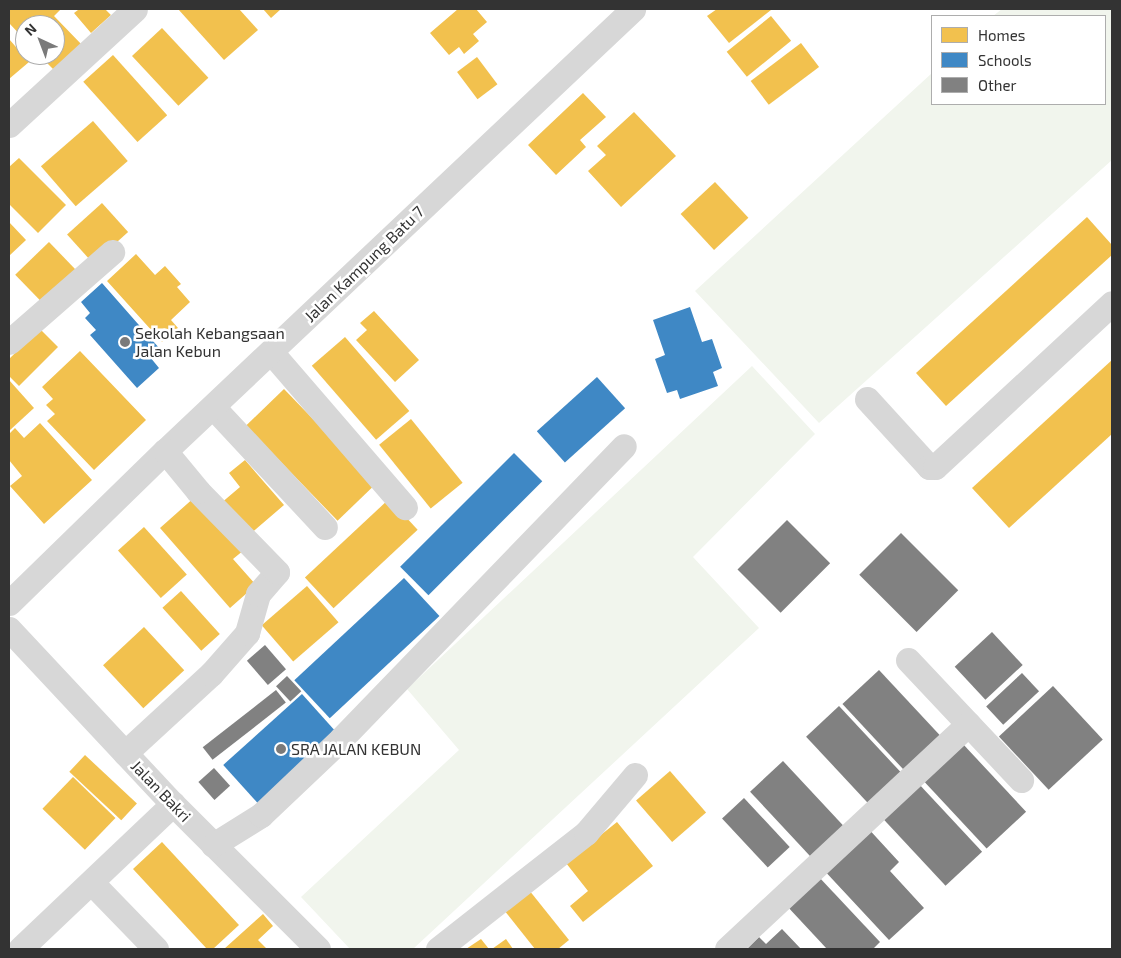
<!DOCTYPE html>
<html>
<head>
<meta charset="utf-8">
<style>
	body { margin:0 }
	#map { position:relative; width:1121px; height:958px; overflow:hidden; background:#fff; font-family:"Exo 2",sans-serif }
	div>[style] { position:absolute }
	.green>* { inset:0; background:#f1f5ed }
	.homes>* { inset:0; background:#f2c14e; transform-origin:0 0 }
	.schools>* { inset:0; background:#3f88c5; transform-origin:0 0 }
	.building>* { inset:0; background:#818181; transform-origin:0 0 }
	.minor>* { height:25px; margin:-12.5px; padding:0 12.5px; transform-origin:12.5px; border-radius:12.5px; background:#d7d7d7 }
	.dots>* { width:14px; height:14px; translate:-50% -50%; box-sizing:border-box; border:2px solid #fff; border-radius:50% }
	span { translate:-50% -50%; white-space:nowrap; text-align:center; line-height:1.15; -webkit-text-stroke:5px #fff; paint-order:stroke }
	.street-label { font-size:16px; color:#333 }
	.poi-label { font-size:16px; color:#333 }
	.left { translate:0 -50%; text-align:left }
	.frame { position:absolute; inset:0; border:10px solid #333; pointer-events:none }
	.legend { position:absolute; left:931px; top:15px; width:175px; height:90px; box-sizing:border-box; background:#fff; border:1px solid #adadad; margin:0; padding:6px 9px; list-style:none; font-size:15px; color:#333 }
	.legend li { display:flex; align-items:center; gap:10px; height:25px }
	.legend b { width:25px; border:1px solid #adadad }
	.north { position:absolute; left:15px; top:15px; width:50px; height:50px; box-sizing:border-box; background:#fff; border:1px solid #adadad; border-radius:50%; rotate:317deg; font-size:14px; font-weight:700; line-height:20px; text-align:center; color:#333 }
	.north::after { content:''; display:block; margin:auto; width:18px; height:22px; background:#7a7a7a; clip-path:polygon(50% 0,100% 100%,50% 72%,0 100%) }
</style>
</head>
<body>
<div id="map">
	<div class="green">
		<i style="clip-path:polygon(1002px 9px,1112px 9px,1112px 160px,819px 423px,695px 291px,932px 73px,932px 104px,1105px 104px,1105px 16px,993px 16px)"></i>
		<i style="clip-path:polygon(752px 366px,815px 434px,693px 557px,759px 628px,413px 949px,350px 949px,301px 897px,459px 750px,407px 689px)"></i>
	</div>
	<div class="homes">
		<i style="clip-path:polygon(9px 9px,61px 9px,54px 16px,83px 46px,56px 72px,39px 55px,55px 55px,55px 25px,25px 25px,25px 40px,9px 23px)"></i>
		<i style="clip-path:polygon(77px 9px,105px 9px,111px 15px,91px 33px,74px 13px,78px 10px)"></i>
		<i style="clip-path:polygon(178px 9px,239px 9px,258px 30px,224px 60px)"></i>
		<i style="clip-path:polygon(263px 9px,281px 9px,271px 18px)"></i>
		<i style="clip-path:polygon(458px 9px,476px 9px,487px 22px,473px 34px,479px 41px,464px 54px,459px 47px,449px 55px,430px 33px)"></i>
		<i style="clip-path:polygon(717px 9px,770px 9px,771px 10px,729px 43px,707px 16px)"></i>
		<i style="left:771px;top:16px;width:32px;height:57px;rotate:51deg"></i>
		<i style="left:162px;top:28px;width:68px;height:41px;rotate:47deg"></i>
		<i style="clip-path:polygon(9px 39px,29px 62px,9px 79px)"></i>
		<i style="left:801px;top:43px;width:30px;height:63px;rotate:53deg"></i>
		<i style="left:113px;top:55px;width:81px;height:40px;rotate:48deg"></i>
		<i style="left:477px;top:57px;width:34px;height:25px;rotate:53deg"></i>
		<i style="clip-path:polygon(583px 93px,606px 117px,580px 140px,586px 147px,556px 175px,528px 145px)"></i>
		<i style="clip-path:polygon(634px 112px,676px 156px,621px 207px,588px 171px,606px 155px,597px 146px)"></i>
		<i style="left:93px;top:121px;width:53px;height:69px;rotate:49deg"></i>
		<i style="clip-path:polygon(19px 158px,66px 205px,38px 233px,9px 204px,9px 167px)"></i>
		<i style="left:715px;top:182px;width:49px;height:47px;rotate:47deg"></i>
		<i style="left:102px;top:203px;width:39px;height:47px;rotate:48deg"></i>
		<i style="clip-path:polygon(1087px 217px,1112px 245px,1112px 255px,946px 406px,916px 373px)"></i>
		<i style="clip-path:polygon(9px 222px,26px 240px,9px 256px)"></i>
		<i style="left:49px;top:242px;width:43px;height:47px;rotate:46deg"></i>
		<i style="clip-path:polygon(136px 254px,155px 275px,165px 266px,181px 284px,177px 287px,190px 302px,171px 320px,178px 328px,162px 342px,107px 281px)"></i>
		<i style="clip-path:polygon(374px 311px,419px 360px,395px 382px,356px 340px,367px 330px,360px 323px)"></i>
		<i style="clip-path:polygon(40px 329px,58px 347px,19px 386px,9px 376px,9px 359px)"></i>
		<i style="left:345px;top:337px;width:98px;height:44px;rotate:49deg"></i>
		<i style="clip-path:polygon(80px 351px,146px 420px,94px 470px,47px 421px,55px 414px,46px 405px,53px 399px,42px 387px)"></i>
		<i style="clip-path:polygon(1112px 360px,1112px 434px,1009px 528px,972px 488px)"></i>
		<i style="clip-path:polygon(9px 380px,34px 408px,9px 431px)"></i>
		<i style="left:284px;top:389px;width:132px;height:53px;rotate:46deg"></i>
		<i style="left:411px;top:419px;width:82px;height:41px;rotate:51deg"></i>
		<i style="clip-path:polygon(40px 423px,92px 480px,44px 524px,10px 486px,22px 476px,9px 460px,9px 434px,15px 428px,24px 438px)"></i>
		<i style="clip-path:polygon(245px 460px,284px 505px,248px 536px,220px 504px,240px 487px,229px 473px)"></i>
		<i style="clip-path:polygon(196px 496px,244px 550px,233px 559px,256px 585px,230px 608px,160px 528px)"></i>
		<i style="left:389px;top:499px;width:42px;height:115px;rotate:47deg"></i>
		<i style="left:144px;top:527px;width:64px;height:35px;rotate:48deg"></i>
		<i style="left:307px;top:586px;width:48px;height:60px;rotate:49deg"></i>
		<i style="left:181px;top:591px;width:58px;height:25px;rotate:48deg"></i>
		<i style="left:144px;top:627px;width:59px;height:56px;rotate:47deg"></i>
		<i style="left:85px;top:755px;width:71px;height:23px;rotate:43deg"></i>
		<i style="left:670px;top:771px;width:55px;height:45px;rotate:49deg"></i>
		<i style="left:73px;top:777px;width:59px;height:44px;rotate:44deg"></i>
		<i style="clip-path:polygon(617px 822px,653px 866px,583px 922px,570px 906px,588px 891px,566px 863px)"></i>
		<i style="clip-path:polygon(162px 842px,239px 925px,213px 949px,207px 949px,133px 869px)"></i>
		<i style="clip-path:polygon(529px 890px,569px 940px,558px 949px,535px 949px,504px 910px)"></i>
		<i style="clip-path:polygon(263px 914px,273px 926px,258px 940px,267px 949px,224px 949px)"></i>
		<i style="clip-path:polygon(481px 939px,489px 949px,466px 949px)"></i>
		<i style="clip-path:polygon(506px 939px,513px 949px,492px 949px)"></i>
	</div>
	<div class="schools">
		<i style="clip-path:polygon(102px 283px,160px 349px,150px 357px,159px 368px,137px 388px,90px 335px,96px 330px,85px 318px,90px 313px,81px 302px)"></i>
		<i style="clip-path:polygon(690px 307px,702px 342px,712px 339px,722px 368px,713px 372px,718px 386px,680px 399px,677px 390px,667px 393px,655px 359px,665px 355px,653px 320px)"></i>
		<i style="left:597px;top:377px;width:42px;height:81px;rotate:48deg"></i>
		<i style="left:514px;top:453px;width:40px;height:161px;rotate:45deg"></i>
		<i style="left:404px;top:578px;width:52px;height:150px;rotate:47deg"></i>
		<i style="left:302px;top:694px;width:54px;height:106px;rotate:48deg"></i>
	</div>
	<div class="building">
		<i style="left:787px;top:520px;width:61px;height:70px;rotate:45deg"></i>
		<i style="left:901px;top:533px;width:81px;height:59px;rotate:45deg"></i>
		<i style="left:992px;top:632px;width:45px;height:51px;rotate:47deg"></i>
		<i style="left:265px;top:645px;width:32px;height:24px;rotate:49deg"></i>
		<i style="left:879px;top:670px;width:93px;height:50px;rotate:47deg"></i>
		<i style="left:1022px;top:673px;width:25px;height:49px;rotate:47deg"></i>
		<i style="left:287px;top:676px;width:21px;height:15px;rotate:47deg"></i>
		<i style="left:1053px;top:686px;width:73px;height:74px;rotate:47deg"></i>
		<i style="left:276px;top:690px;width:16px;height:93px;rotate:52deg"></i>
		<i style="left:839px;top:706px;width:94px;height:45px;rotate:47deg"></i>
		<i style="left:962px;top:743px;width:94px;height:54px;rotate:47deg"></i>
		<i style="left:783px;top:761px;width:93px;height:45px;rotate:47deg"></i>
		<i style="left:214px;top:768px;width:24px;height:21px;rotate:48deg"></i>
		<i style="left:918px;top:783px;width:94px;height:50px;rotate:47deg"></i>
		<i style="left:744px;top:798px;width:67px;height:30px;rotate:47deg"></i>
		<i style="clip-path:polygon(865px 825px,899px 862px,890px 871px,924px 908px,889px 940px,821px 867px)"></i>
		<i style="clip-path:polygon(818px 876px,880px 942px,873px 949px,827px 949px,786px 905px)"></i>
		<i style="clip-path:polygon(782px 929px,801px 949px,747px 949px,759px 937px,766px 944px)"></i>
	</div>
	<div class="minor">
		<i style="left:9px;top:125px;width:171px;rotate:-42.6deg"></i>
		<i style="left:9px;top:342px;width:137px;rotate:-41.1deg"></i>
		<i style="left:271px;top:352px;width:205px;rotate:49.2deg"></i>
		<i style="left:867px;top:399px;width:92px;rotate:47.6deg"></i>
		<i style="left:929px;top:467px;width:6px"></i>
		<i style="left:935px;top:467px;width:241px;rotate:-42.8deg"></i>
		<i style="left:213px;top:407px;width:164px;rotate:47deg"></i>
		<i style="left:9px;top:603px;width:218px;rotate:-44.3deg"></i>
		<i style="left:165px;top:451px;width:644px;rotate:-43.36deg"></i>
		<i style="left:9px;top:629px;width:240px;rotate:46.9deg"></i>
		<i style="left:173px;top:804px;width:205px;rotate:45deg"></i>
		<i style="left:908px;top:660px;width:165px;rotate:46.7deg"></i>
		<i style="left:125px;top:753px;width:117px;rotate:-42.6deg"></i>
		<i style="left:211px;top:674px;width:55px;rotate:-48.7deg"></i>
		<i style="left:247px;top:633px;width:41px;rotate:-74.2deg"></i>
		<i style="left:258px;top:594px;width:29px;rotate:-49deg"></i>
		<i style="left:277px;top:572px;width:113px;rotate:-134.3deg"></i>
		<i style="left:198px;top:491px;width:52px;rotate:-129.5deg"></i>
		<i style="left:213px;top:845px;width:57px;rotate:-32deg"></i>
		<i style="left:261px;top:815px;width:110px;rotate:-43.5deg"></i>
		<i style="left:341px;top:739px;width:407px;rotate:-46deg"></i>
		<i style="left:92px;top:883px;width:92px;rotate:45.9deg"></i>
		<i style="left:20px;top:949px;width:211px;rotate:-43.5deg"></i>
		<i style="left:438px;top:949px;width:188px;rotate:-38.1deg"></i>
		<i style="left:586px;top:833px;width:76px;rotate:-49.8deg"></i>
		<i style="left:727px;top:949px;width:330px;rotate:-43deg"></i>
	</div>
	<div class="dots">
		<i style="left:125px;top:342px;background:#7a7a7a"></i>
		<i style="left:281px;top:749px;background:#7a7a7a"></i>
	</div>
	<div class="street-label">
		<span style="left:364px;top:264px;rotate:-44deg">Jalan Kampung Batu 7</span>
		<span style="left:161px;top:791px;rotate:46deg">Jalan Bakri</span>
	</div>
	<div class="poi-label">
		<span class="left" style="left:135px;top:342px">Sekolah Kebangsaan<br>Jalan Kebun</span>
		<span class="left" style="left:291px;top:749px">SRA JALAN KEBUN</span>
	</div>
	<div class="frame"></div>
	<ul class="legend">
	<li><b style="height:14px;background:#f2c14e"></b>Homes</li>
	<li><b style="height:14px;background:#3f88c5"></b>Schools</li>
	<li><b style="height:14px;background:#818181"></b>Other</li>
	</ul>
	<div class="north">N</div>
</div>
</body>
</html>
